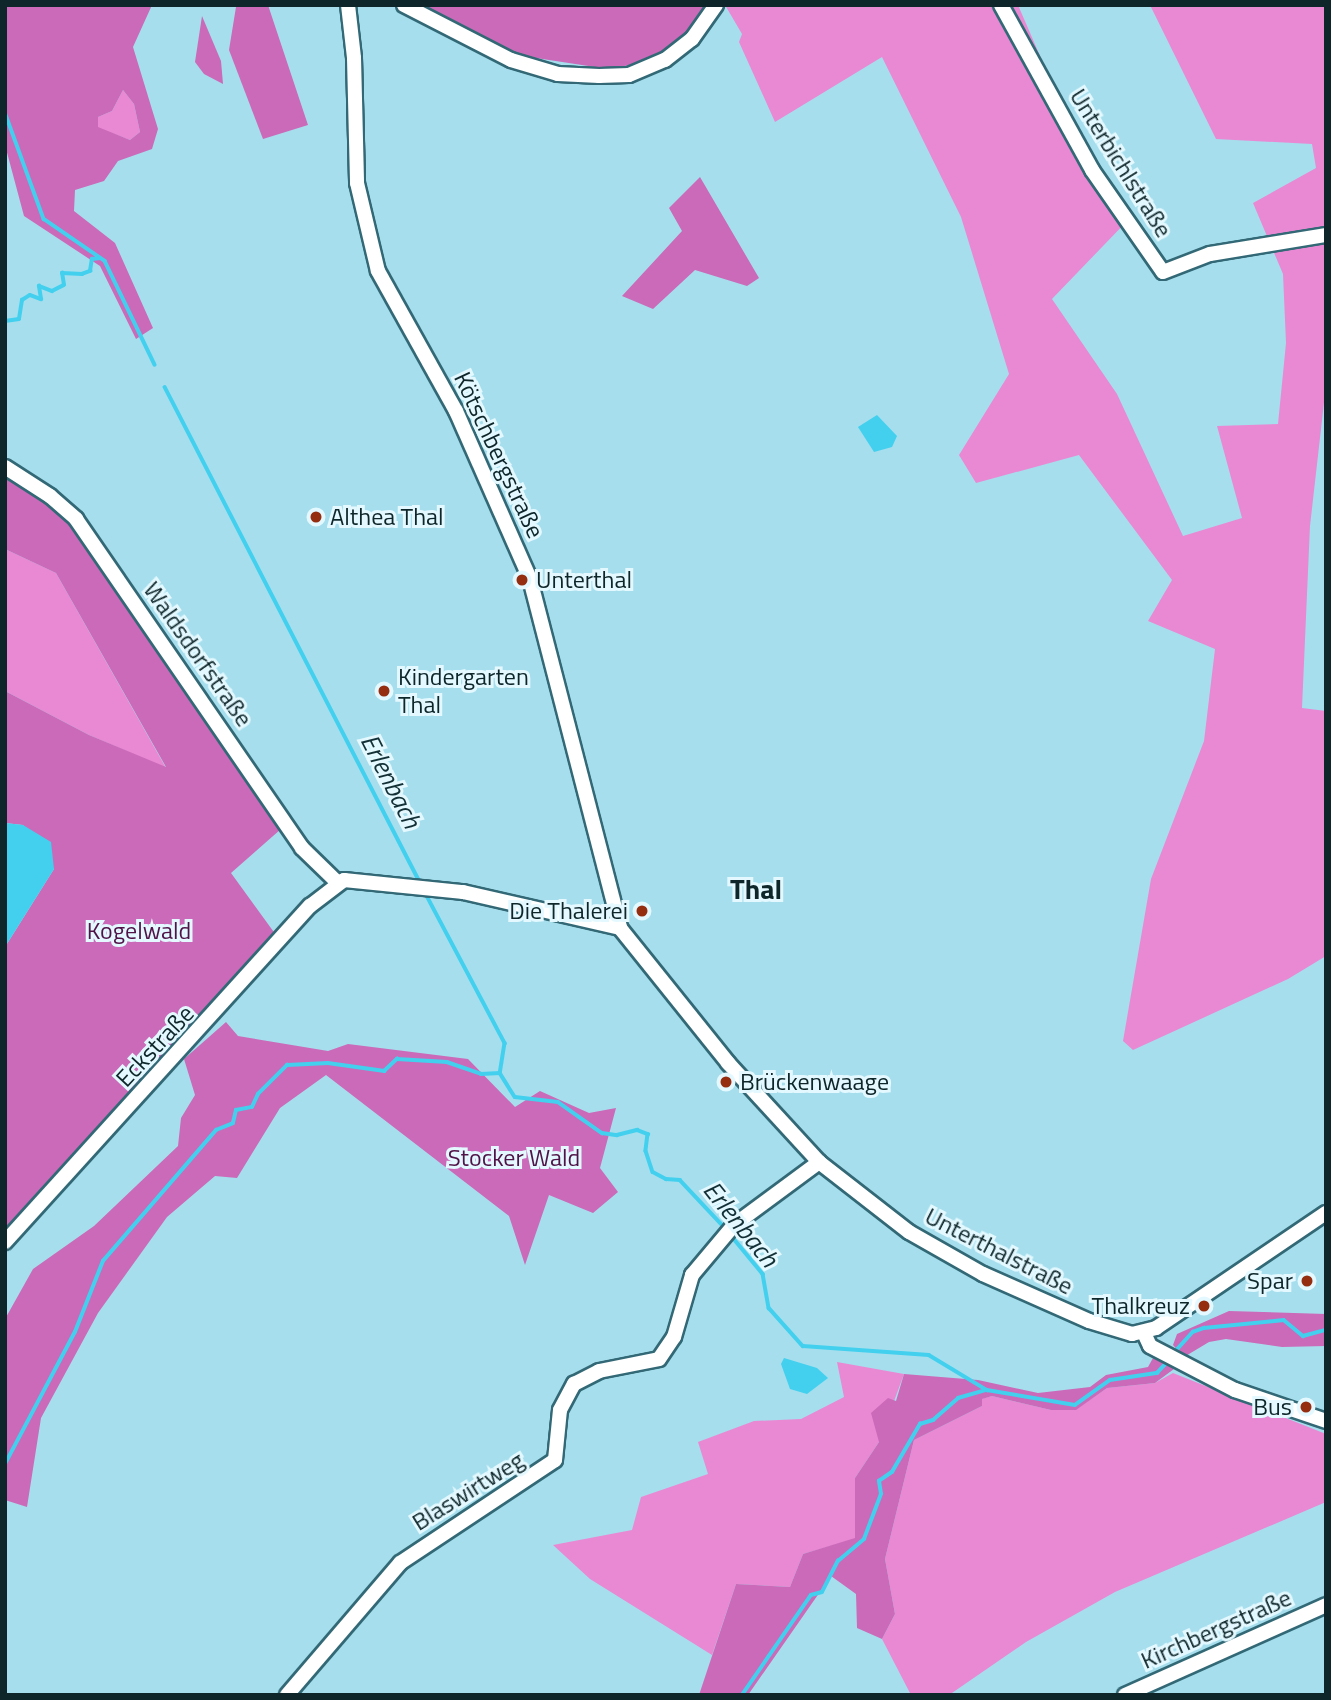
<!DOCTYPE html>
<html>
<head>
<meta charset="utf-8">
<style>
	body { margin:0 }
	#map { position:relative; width:1331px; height:1700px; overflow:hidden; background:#a6deed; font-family:"Titillium Web",sans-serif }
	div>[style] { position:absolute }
	.green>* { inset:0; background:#e989d4 }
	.forest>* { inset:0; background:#cb6ab8 }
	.water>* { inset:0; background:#42d0ee }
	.stream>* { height:3.5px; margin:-1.75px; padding:0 1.75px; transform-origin:1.75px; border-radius:1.75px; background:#42d0ee }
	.roads { filter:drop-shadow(2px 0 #336976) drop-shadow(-2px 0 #336976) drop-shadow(0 2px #336976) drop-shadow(0 -2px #336976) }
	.minor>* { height:14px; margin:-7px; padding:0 7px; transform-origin:7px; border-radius:7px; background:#fff }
	.dots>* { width:19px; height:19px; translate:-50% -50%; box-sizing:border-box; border:4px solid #e3f9ff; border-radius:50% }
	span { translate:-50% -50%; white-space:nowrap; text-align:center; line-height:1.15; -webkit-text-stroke:6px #e3f9ff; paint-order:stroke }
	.street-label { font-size:24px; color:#0e252a }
	.poi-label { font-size:24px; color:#0e252a }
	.left { translate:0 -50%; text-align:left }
	.right { translate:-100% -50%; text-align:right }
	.park-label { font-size:24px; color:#511347 }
	.water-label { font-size:26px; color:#133037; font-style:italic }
	.quarter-label { font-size:28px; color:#0e252a; font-weight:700 }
	.frame { position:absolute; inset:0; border:7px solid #0e252a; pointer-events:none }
</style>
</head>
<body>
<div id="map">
	<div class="green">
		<i style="clip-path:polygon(725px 5px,1018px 5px,1053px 86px,1130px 218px,1052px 299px,1117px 394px,1183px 536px,1242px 518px,1217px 426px,1278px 424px,1286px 343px,1283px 274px,1253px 203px,1316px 168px,1312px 144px,1216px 139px,1150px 5px,1326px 5px,1326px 385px,1310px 526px,1302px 708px,1326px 711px,1326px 956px,1288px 979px,1133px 1050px,1123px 1041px,1151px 879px,1204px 741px,1215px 649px,1148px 621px,1172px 580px,1079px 455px,976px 483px,959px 455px,1009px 374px,961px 217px,882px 57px,775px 122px,739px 42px,742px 34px)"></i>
		<i style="clip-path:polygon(123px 90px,134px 104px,140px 132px,130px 140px,98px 128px,98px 117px,112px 111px)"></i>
		<i style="clip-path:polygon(5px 549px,56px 573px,166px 768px,89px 735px,5px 691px)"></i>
		<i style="clip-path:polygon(837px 1362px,904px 1374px,879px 1442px,855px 1478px,855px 1539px,803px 1554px,790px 1587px,736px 1584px,712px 1655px,590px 1579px,553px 1545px,632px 1530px,641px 1497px,708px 1474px,698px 1442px,754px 1421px,801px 1419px,844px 1397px)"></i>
		<i style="clip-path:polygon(1173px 1373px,1326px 1434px,1326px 1502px,1115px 1592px,1026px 1642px,949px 1695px,911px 1695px,882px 1639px,895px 1614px,885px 1559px,914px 1440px,982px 1406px,981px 1399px,992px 1396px,1051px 1410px,1075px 1410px,1107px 1388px,1155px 1383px)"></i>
	</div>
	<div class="forest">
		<i style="clip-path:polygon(evenodd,5px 5px,152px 5px,133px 47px,158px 129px,152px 149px,118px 161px,104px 181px,75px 190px,74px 211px,115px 243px,153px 328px,136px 339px,100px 266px,24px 216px,5px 145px,5px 5px,123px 90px,134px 104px,140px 132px,130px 140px,98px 127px,98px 117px,112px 111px,123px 90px)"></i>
		<i style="clip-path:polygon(268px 5px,308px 125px,263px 139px,229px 50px,236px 7px)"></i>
		<i style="clip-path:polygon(417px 5px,708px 5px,688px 33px,668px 50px,641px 63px,608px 69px,523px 56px)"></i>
		<i style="clip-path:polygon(202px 16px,221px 61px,223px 84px,204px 74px,195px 62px)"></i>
		<i style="clip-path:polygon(700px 177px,759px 278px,747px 286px,695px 270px,653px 309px,622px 296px,682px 231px,669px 208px)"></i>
		<i style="clip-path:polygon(5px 473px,48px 499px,71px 523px,281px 829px,231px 873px,276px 935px,5px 1233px,5px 947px,54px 869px,23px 825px,5px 823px,5px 691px,89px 735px,166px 767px,56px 573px,5px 549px)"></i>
		<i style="clip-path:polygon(226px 1022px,238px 1036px,328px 1051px,348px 1044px,468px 1059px,515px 1107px,540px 1091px,589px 1113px,616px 1108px,600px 1168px,618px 1192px,593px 1213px,549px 1195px,525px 1265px,509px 1216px,326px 1075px,280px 1108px,237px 1178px,215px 1176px,167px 1217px,98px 1313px,41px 1418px,27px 1507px,5px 1500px,5px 1319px,33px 1269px,94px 1226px,178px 1146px,181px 1118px,195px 1095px,184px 1059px)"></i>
		<i style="clip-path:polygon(1229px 1311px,1326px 1314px,1326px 1346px,1282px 1347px,1226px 1339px,1209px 1342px,1184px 1357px,1173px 1345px,1177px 1334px)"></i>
		<i style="clip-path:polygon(1153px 1358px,1178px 1366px,1155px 1383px,1107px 1388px,1076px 1410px,1051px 1410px,992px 1396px,982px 1399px,982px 1406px,914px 1440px,885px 1559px,895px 1614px,882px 1639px,857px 1628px,856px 1594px,831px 1576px,748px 1695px,699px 1695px,736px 1584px,790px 1587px,803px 1554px,855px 1538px,855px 1478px,879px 1442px,871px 1413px,888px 1398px,896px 1401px,904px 1374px,978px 1380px,1038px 1393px,1090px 1387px,1106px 1375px,1148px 1367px)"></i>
	</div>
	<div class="water">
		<i style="clip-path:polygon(877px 415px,897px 436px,892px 447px,874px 452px,858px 427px)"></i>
		<i style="clip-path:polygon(5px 823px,23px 825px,51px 842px,54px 869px,5px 947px)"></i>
		<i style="clip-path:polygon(784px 1358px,817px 1368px,828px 1378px,807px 1394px,790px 1389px,781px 1364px)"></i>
	</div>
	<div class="stream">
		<i style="left:5px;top:112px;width:114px;rotate:70deg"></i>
		<i style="left:44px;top:219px;width:74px;rotate:34.5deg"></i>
		<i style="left:105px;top:261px;width:115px;rotate:64.3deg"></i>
		<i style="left:5px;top:321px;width:14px;rotate:-8deg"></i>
		<i style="left:19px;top:319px;width:19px;rotate:-81deg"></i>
		<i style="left:22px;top:300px;width:9px;rotate:-32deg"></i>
		<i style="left:30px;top:295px;width:12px;rotate:20deg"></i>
		<i style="left:41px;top:299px;width:13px;rotate:-99deg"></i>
		<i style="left:39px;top:286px;width:14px;rotate:21deg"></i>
		<i style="left:52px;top:291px;width:13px;rotate:-27deg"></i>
		<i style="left:64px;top:285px;width:12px;rotate:-99deg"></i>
		<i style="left:62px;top:273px;width:20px;rotate:3deg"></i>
		<i style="left:82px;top:274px;width:9px;rotate:-21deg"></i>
		<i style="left:90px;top:271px;width:12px;rotate:-81deg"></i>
		<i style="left:92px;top:259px;width:8px;rotate:-7deg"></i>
		<i style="left:165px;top:387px;width:559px;rotate:62.75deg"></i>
		<i style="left:426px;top:894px;width:169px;rotate:62.1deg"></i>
		<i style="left:505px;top:1043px;width:30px;rotate:99deg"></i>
		<i style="left:500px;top:1073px;width:28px;rotate:58deg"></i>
		<i style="left:515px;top:1097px;width:43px;rotate:6.6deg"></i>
		<i style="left:558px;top:1102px;width:54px;rotate:35.2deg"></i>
		<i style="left:602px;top:1133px;width:15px;rotate:8deg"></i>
		<i style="left:617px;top:1135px;width:21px;rotate:-14deg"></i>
		<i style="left:637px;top:1130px;width:12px;rotate:20deg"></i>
		<i style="left:648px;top:1134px;width:17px;rotate:97deg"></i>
		<i style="left:646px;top:1151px;width:22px;rotate:72deg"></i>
		<i style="left:653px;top:1172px;width:15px;rotate:28deg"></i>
		<i style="left:666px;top:1179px;width:14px;rotate:4deg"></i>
		<i style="left:680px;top:1180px;width:66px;rotate:46.8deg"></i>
		<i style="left:730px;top:1234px;width:52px;rotate:50.5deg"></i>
		<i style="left:763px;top:1274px;width:35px;rotate:80deg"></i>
		<i style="left:769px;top:1308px;width:51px;rotate:48.2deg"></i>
		<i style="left:803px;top:1346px;width:126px;rotate:4.1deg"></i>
		<i style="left:929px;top:1355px;width:68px;rotate:31.1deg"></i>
		<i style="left:987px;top:1390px;width:89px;rotate:9.7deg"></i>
		<i style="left:1075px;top:1405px;width:43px;rotate:-35.5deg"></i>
		<i style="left:1110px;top:1380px;width:48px;rotate:-8.5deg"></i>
		<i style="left:1157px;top:1373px;width:16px;rotate:-47deg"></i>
		<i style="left:1172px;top:1355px;width:31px;rotate:-48deg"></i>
		<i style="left:1193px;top:1332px;width:12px;rotate:-20deg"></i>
		<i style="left:1204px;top:1328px;width:80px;rotate:-5.7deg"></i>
		<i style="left:1284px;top:1320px;width:25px;rotate:40deg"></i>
		<i style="left:1303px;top:1336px;width:24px;rotate:-15deg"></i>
		<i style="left:5px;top:1464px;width:149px;rotate:-62.1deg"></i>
		<i style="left:75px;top:1332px;width:76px;rotate:-68.5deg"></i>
		<i style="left:103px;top:1261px;width:173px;rotate:-49.2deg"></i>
		<i style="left:216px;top:1130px;width:18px;rotate:-22deg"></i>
		<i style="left:233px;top:1123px;width:13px;rotate:-77deg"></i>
		<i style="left:236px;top:1110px;width:16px;rotate:-11deg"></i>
		<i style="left:252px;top:1107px;width:14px;rotate:-65deg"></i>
		<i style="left:258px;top:1094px;width:41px;rotate:-45deg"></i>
		<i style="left:287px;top:1065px;width:41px;rotate:-2.8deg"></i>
		<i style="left:328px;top:1063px;width:57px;rotate:8.1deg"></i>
		<i style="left:384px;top:1071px;width:18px;rotate:-43deg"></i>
		<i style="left:397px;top:1059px;width:50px;rotate:3.4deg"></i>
		<i style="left:447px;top:1062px;width:36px;rotate:19deg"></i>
		<i style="left:481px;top:1074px;width:19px;rotate:-3deg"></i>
		<i style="left:742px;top:1695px;width:121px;rotate:-55.4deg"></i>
		<i style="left:811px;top:1595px;width:11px;rotate:-15deg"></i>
		<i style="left:822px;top:1592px;width:35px;rotate:-63deg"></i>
		<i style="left:838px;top:1561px;width:34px;rotate:-40deg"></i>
		<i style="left:864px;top:1539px;width:48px;rotate:-69.3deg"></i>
		<i style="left:881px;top:1494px;width:13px;rotate:-99deg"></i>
		<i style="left:879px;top:1481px;width:16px;rotate:-35deg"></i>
		<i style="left:892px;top:1472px;width:56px;rotate:-59.7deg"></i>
		<i style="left:920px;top:1424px;width:14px;rotate:-17deg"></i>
		<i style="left:933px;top:1420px;width:33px;rotate:-41deg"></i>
		<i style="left:958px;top:1398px;width:29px;rotate:-16deg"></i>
	</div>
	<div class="roads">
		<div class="minor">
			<i style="left:348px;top:5px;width:53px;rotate:83.5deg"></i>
			<i style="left:354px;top:58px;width:125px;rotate:88.6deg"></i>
			<i style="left:357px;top:183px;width:90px;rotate:76.6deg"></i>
			<i style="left:378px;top:271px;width:160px;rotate:60.9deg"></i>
			<i style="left:456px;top:411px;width:184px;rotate:66.2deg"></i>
			<i style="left:530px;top:579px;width:360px;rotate:75.5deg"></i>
			<i style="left:404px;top:5px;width:120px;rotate:27.2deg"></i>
			<i style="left:511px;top:60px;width:49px;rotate:16.6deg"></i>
			<i style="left:558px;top:74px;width:41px;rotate:2.8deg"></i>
			<i style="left:599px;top:76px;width:30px;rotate:-2deg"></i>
			<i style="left:629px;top:75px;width:39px;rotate:-23deg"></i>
			<i style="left:665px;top:60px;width:34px;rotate:-38deg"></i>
			<i style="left:692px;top:39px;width:42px;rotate:-54.8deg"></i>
			<i style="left:1001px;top:5px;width:188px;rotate:61.1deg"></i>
			<i style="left:1092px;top:170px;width:124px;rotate:55.2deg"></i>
			<i style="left:1163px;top:272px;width:50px;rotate:-21deg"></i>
			<i style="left:1210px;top:254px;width:118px;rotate:-9.3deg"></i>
			<i style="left:5px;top:467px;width:54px;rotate:32.8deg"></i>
			<i style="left:50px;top:496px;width:35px;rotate:41deg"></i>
			<i style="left:76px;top:519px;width:399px;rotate:55.5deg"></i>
			<i style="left:302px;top:848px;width:49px;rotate:44.2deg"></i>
			<i style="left:5px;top:1242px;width:454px;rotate:-47.8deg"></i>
			<i style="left:310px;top:906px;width:43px;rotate:-37.4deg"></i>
			<i style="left:344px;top:880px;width:120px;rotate:5.8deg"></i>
			<i style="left:463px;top:892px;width:161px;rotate:12.9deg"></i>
			<i style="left:620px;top:928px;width:173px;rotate:51.3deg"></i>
			<i style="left:728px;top:1063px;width:134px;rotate:47.4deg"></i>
			<i style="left:819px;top:1162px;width:114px;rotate:37.9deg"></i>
			<i style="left:909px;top:1232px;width:85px;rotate:29.6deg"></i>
			<i style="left:983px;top:1274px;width:116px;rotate:23.9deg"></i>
			<i style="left:1089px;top:1321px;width:45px;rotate:16.8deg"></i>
			<i style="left:1132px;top:1334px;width:25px;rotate:-14deg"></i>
			<i style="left:1156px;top:1328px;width:205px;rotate:-34.1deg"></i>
			<i style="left:1144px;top:1333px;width:14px;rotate:65deg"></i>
			<i style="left:1150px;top:1346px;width:96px;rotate:27.4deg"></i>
			<i style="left:1235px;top:1390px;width:96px;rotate:18.8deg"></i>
			<i style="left:287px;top:1695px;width:174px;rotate:-49.4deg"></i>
			<i style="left:400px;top:1563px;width:186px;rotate:-33.6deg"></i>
			<i style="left:555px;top:1460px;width:50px;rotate:-84.3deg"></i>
			<i style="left:560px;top:1410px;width:30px;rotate:-62deg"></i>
			<i style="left:574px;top:1384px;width:28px;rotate:-27deg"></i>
			<i style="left:599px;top:1371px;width:61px;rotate:-11.3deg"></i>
			<i style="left:659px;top:1359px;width:27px;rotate:-56deg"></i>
			<i style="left:674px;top:1337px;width:65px;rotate:-73.8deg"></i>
			<i style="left:692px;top:1275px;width:65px;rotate:-50deg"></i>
			<i style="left:734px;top:1225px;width:106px;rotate:-36.5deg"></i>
			<i style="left:1125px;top:1695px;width:220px;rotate:-24.1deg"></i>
		</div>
	</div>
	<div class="dots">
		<i style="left:316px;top:517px;background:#952d11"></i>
		<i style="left:522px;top:580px;background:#952d11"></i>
		<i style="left:384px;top:691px;background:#952d11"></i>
		<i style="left:642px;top:911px;background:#952d11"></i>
		<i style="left:726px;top:1082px;background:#952d11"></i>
		<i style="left:1307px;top:1281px;background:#952d11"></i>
		<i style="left:1204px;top:1306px;background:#952d11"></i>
		<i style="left:1306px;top:1407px;background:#952d11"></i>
	</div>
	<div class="street-label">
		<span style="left:1121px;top:163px;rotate:58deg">Unterbichlstraße</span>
		<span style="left:499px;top:455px;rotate:65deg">Kötschbergstraße</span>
		<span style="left:198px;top:654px;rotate:55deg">Waldsdorfstraße</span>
		<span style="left:155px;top:1046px;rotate:-47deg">Eckstraße</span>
		<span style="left:999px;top:1251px;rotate:27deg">Unterthalstraße</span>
		<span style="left:468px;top:1491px;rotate:-32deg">Blaswirtweg</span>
		<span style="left:1216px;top:1629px;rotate:-24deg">Kirchbergstraße</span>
	</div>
	<div class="poi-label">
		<span class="left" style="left:330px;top:517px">Althea Thal</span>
		<span class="left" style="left:536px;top:580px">Unterthal</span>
		<span class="left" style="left:398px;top:691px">Kindergarten<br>Thal</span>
		<span class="right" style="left:628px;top:911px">Die Thalerei</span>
		<span class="left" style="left:740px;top:1082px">Brückenwaage</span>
		<span class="right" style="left:1293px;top:1281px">Spar</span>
		<span class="right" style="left:1190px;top:1306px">Thalkreuz</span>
		<span class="right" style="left:1292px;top:1407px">Bus</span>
	</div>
	<div class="park-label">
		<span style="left:139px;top:931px">Kogelwald</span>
		<span style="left:514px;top:1158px">Stocker Wald</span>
	</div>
	<div class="water-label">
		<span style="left:391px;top:781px;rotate:63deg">Erlenbach</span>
		<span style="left:741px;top:1224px;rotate:51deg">Erlenbach</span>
	</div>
	<div class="quarter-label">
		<span style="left:756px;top:889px">Thal</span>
	</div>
	<div class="frame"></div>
</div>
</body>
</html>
